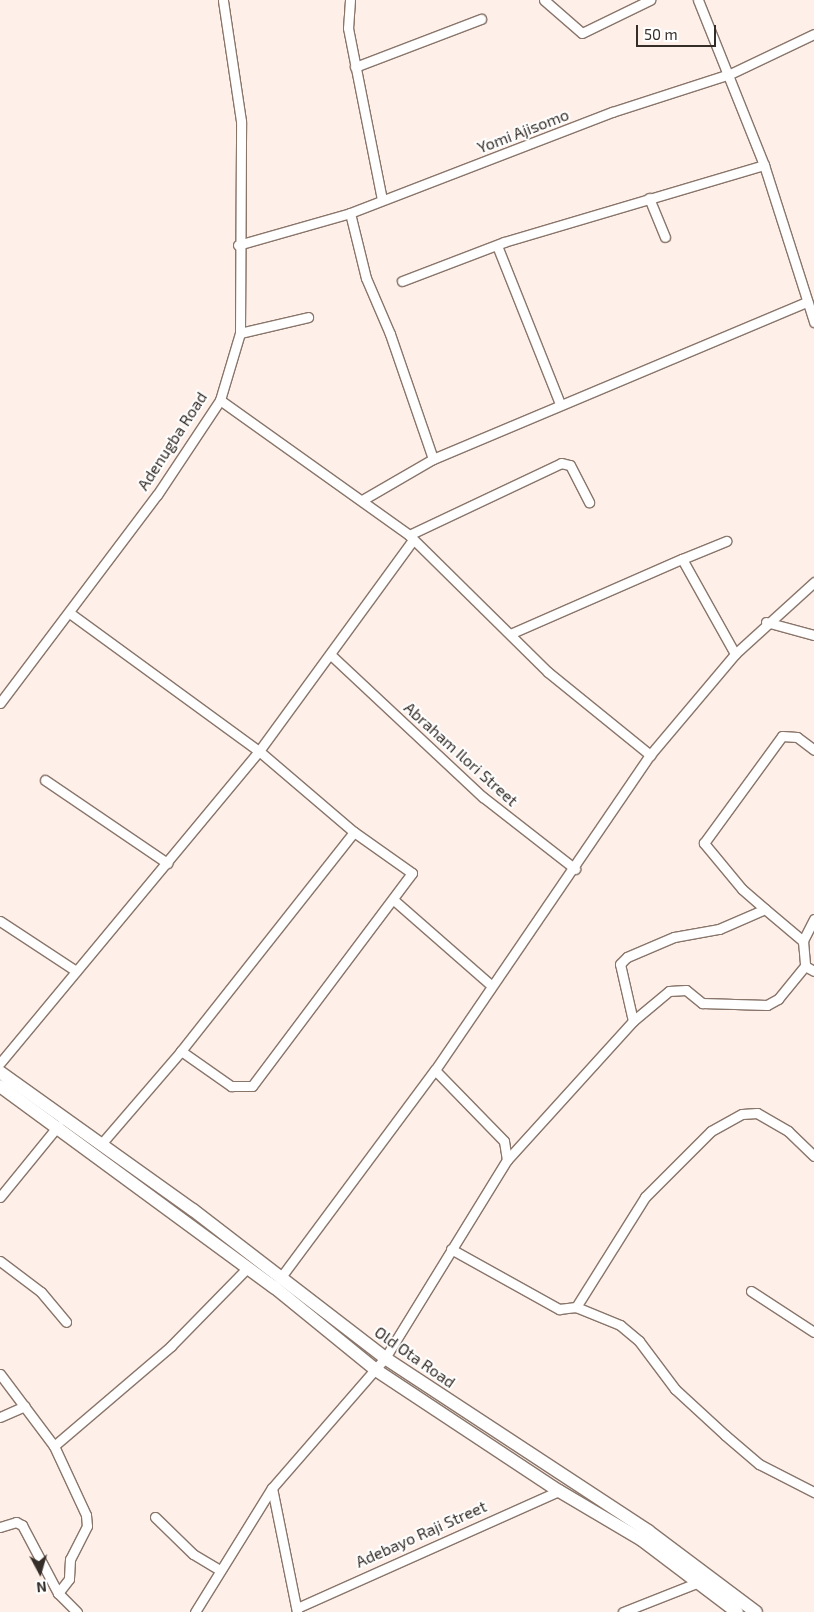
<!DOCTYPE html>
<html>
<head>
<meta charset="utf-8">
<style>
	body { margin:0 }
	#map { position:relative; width:814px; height:1612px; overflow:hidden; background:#fef0e9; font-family:"Exo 2",sans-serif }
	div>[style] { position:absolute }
	.roads { filter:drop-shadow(1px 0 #89756a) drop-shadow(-1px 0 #89756a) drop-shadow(0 1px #89756a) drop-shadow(0 -1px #89756a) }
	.street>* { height:9px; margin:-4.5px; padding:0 4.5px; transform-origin:4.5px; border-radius:4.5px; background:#fff }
	.secondary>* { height:12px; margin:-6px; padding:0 6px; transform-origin:6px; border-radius:6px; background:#fff }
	span { translate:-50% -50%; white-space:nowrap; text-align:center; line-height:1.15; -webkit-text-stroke:4px #fff; paint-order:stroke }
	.street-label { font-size:16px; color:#352d28 }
	.north { position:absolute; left:15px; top:1547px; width:50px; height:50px; -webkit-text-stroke:4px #fff; paint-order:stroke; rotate:174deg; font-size:14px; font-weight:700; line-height:20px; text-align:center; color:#352d28 }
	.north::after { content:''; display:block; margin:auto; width:18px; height:22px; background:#352d28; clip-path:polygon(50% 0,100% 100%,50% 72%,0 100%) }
	.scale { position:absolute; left:636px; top:25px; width:80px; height:22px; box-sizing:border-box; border:2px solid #352d28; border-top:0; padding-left:6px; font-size:15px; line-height:18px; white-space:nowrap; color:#352d28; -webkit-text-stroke:4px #fff; paint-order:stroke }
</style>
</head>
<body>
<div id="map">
	<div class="roads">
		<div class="street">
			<i style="left:350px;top:0;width:28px;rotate:94deg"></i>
			<i style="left:348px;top:28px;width:175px;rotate:78.8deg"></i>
			<i style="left:544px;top:0;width:50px;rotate:41deg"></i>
			<i style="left:582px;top:33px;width:76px;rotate:-25.9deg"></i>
			<i style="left:698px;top:0;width:178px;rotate:68.2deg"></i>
			<i style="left:764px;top:165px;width:165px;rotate:72.3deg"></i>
			<i style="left:355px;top:67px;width:135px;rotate:-20.9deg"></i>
			<i style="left:649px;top:198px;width:42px;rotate:67.7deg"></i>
			<i style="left:350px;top:213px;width:67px;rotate:76.2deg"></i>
			<i style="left:366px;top:278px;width:61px;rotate:66.8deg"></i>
			<i style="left:390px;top:334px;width:132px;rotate:71deg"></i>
			<i style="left:238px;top:245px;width:116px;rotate:-15.9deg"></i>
			<i style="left:350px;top:213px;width:281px;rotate:-21.1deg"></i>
			<i style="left:612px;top:112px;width:124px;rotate:-17.9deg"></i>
			<i style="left:730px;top:74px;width:93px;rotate:-25.5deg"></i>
			<i style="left:498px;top:248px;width:168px;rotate:68.3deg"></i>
			<i style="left:402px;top:281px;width:109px;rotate:-20.9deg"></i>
			<i style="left:504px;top:242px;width:271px;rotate:-16.5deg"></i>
			<i style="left:240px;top:333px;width:70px;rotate:-13.2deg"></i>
			<i style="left:220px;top:400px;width:232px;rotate:35.5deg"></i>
			<i style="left:409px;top:535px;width:195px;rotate:44.6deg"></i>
			<i style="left:548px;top:672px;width:132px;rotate:39.1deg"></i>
			<i style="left:364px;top:499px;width:80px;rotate:-30.1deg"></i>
			<i style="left:433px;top:459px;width:406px;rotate:-22.8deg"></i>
			<i style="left:409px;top:535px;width:168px;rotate:-25.3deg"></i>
			<i style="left:561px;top:463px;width:9px;rotate:13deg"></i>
			<i style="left:570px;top:465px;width:42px;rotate:62.8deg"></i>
			<i style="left:682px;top:559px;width:48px;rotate:-22.2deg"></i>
			<i style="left:71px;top:614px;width:233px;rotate:36.1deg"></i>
			<i style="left:259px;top:751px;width:125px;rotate:40.5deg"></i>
			<i style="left:354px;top:832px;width:71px;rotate:35.3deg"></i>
			<i style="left:412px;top:873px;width:266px;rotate:126.9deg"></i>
			<i style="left:252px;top:1086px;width:21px;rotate:180deg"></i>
			<i style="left:231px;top:1086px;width:61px;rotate:-145deg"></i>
			<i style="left:766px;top:622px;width:50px;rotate:15.2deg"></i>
			<i style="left:510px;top:634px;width:188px;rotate:-23.6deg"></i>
			<i style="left:682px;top:559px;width:109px;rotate:60.8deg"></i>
			<i style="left:331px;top:655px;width:208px;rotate:43.1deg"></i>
			<i style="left:483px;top:797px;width:117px;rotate:38deg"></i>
			<i style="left:0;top:703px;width:261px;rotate:-53deg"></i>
			<i style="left:157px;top:495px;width:114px;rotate:-56.4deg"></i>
			<i style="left:220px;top:400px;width:70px;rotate:-73.4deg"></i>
			<i style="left:240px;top:333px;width:212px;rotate:-89.7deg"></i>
			<i style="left:241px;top:121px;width:122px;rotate:-98.5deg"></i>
			<i style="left:45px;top:780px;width:148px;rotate:34.2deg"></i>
			<i style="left:395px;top:901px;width:128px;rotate:41.2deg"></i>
			<i style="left:765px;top:909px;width:30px;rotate:-139deg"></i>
			<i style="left:742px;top:889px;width:60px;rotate:-129.6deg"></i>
			<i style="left:704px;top:843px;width:132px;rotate:-53.9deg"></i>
			<i style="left:782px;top:736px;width:15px;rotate:4deg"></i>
			<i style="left:797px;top:737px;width:21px;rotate:37deg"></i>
			<i style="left:814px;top:919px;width:25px;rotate:117deg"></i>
			<i style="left:803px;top:941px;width:25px;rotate:85deg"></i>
			<i style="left:805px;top:966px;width:10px;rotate:29deg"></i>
			<i style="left:0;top:921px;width:91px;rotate:33.3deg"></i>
			<i style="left:633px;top:1021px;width:58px;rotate:-102.8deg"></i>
			<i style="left:620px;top:964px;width:10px;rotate:-45deg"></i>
			<i style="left:627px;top:957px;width:51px;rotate:-23.1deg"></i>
			<i style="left:674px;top:937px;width:46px;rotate:-10.1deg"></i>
			<i style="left:719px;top:929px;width:50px;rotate:-23.5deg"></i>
			<i style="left:765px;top:909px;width:50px;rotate:40.1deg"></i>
			<i style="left:0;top:1063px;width:405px;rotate:-50.3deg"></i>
			<i style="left:259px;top:751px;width:261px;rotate:-53.9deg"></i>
			<i style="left:102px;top:1143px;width:121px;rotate:-49.3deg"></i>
			<i style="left:181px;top:1051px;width:279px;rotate:-51.7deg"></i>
			<i style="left:507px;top:1160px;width:188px;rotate:-47.8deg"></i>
			<i style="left:633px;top:1021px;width:47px;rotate:-39.8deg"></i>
			<i style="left:669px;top:991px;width:17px;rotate:-3deg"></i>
			<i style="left:686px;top:990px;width:21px;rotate:39deg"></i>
			<i style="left:702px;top:1003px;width:65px;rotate:1.8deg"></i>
			<i style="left:767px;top:1005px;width:13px;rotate:-29deg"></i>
			<i style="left:778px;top:999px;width:43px;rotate:-50.7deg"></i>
			<i style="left:0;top:1197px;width:92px;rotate:-50.8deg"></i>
			<i style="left:451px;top:1249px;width:124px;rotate:29.1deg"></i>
			<i style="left:559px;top:1309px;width:17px;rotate:-7deg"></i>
			<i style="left:576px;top:1307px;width:48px;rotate:22.2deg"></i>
			<i style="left:620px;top:1325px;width:25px;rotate:40deg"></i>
			<i style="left:639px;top:1341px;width:60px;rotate:53.1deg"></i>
			<i style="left:675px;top:1389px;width:68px;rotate:42.6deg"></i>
			<i style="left:725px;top:1435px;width:45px;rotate:40.5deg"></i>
			<i style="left:759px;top:1464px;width:62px;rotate:27deg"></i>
			<i style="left:0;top:1261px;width:51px;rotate:37.1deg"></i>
			<i style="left:41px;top:1292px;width:39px;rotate:50deg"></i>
			<i style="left:281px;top:1277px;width:258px;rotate:-53.4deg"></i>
			<i style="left:435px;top:1070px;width:381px;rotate:-55.7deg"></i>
			<i style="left:650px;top:755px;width:132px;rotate:-49.9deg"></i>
			<i style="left:735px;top:654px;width:107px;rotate:-42.3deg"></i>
			<i style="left:751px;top:1291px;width:75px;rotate:33.1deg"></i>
			<i style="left:576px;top:1307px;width:130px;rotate:-57.9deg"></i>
			<i style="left:645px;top:1197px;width:93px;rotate:-45deg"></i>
			<i style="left:711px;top:1131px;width:35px;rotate:-29deg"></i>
			<i style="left:742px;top:1114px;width:15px;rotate:-4deg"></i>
			<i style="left:757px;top:1113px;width:36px;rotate:30deg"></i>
			<i style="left:788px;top:1131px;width:36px;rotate:44deg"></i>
			<i style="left:0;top:1374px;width:90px;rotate:53.1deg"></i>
			<i style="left:54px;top:1446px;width:76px;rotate:65.1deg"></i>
			<i style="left:86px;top:1515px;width:11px;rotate:85deg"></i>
			<i style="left:87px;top:1526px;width:37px;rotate:117deg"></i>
			<i style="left:70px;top:1559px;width:20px;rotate:93deg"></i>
			<i style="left:69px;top:1579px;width:18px;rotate:128deg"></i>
			<i style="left:58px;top:1593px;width:27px;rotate:45deg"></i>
			<i style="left:0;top:1417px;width:27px;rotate:-24deg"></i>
			<i style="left:54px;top:1446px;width:154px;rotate:-40.5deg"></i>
			<i style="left:171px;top:1346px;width:109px;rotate:-45.7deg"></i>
			<i style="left:272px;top:1488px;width:126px;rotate:78.6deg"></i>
			<i style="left:155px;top:1517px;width:53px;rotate:44.2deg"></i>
			<i style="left:193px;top:1554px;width:31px;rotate:31deg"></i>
			<i style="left:0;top:1527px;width:17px;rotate:-17deg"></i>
			<i style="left:16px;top:1522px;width:7px;rotate:27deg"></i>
			<i style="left:22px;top:1525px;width:77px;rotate:62.1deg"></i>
			<i style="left:297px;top:1608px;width:287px;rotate:-24.1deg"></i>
			<i style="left:195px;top:1612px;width:146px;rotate:-58.2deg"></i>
			<i style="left:272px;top:1488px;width:172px;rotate:-49deg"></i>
			<i style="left:385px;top:1358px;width:233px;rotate:-58.4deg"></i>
			<i style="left:507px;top:1160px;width:19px;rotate:-99deg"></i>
			<i style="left:504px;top:1141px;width:99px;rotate:-134.2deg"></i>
			<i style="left:623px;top:1612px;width:82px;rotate:-21.5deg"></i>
		</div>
		<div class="secondary">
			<i style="left:0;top:1072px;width:237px;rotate:35.6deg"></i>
			<i style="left:193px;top:1210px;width:242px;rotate:37.6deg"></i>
			<i style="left:385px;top:1358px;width:315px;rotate:33.3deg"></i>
			<i style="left:648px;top:1531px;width:135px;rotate:36.9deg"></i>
			<i style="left:0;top:1086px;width:340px;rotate:36.3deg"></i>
			<i style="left:274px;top:1287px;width:132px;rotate:39.1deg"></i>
			<i style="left:376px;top:1370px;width:219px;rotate:33.5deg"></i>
			<i style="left:559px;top:1491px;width:96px;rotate:30.6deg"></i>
			<i style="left:642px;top:1540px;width:119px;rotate:37.2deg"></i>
		</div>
	</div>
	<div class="street-label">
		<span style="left:523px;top:131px;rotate:-21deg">Yomi Ajisomo</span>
		<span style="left:172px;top:441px;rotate:-57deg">Adenugba Road</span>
		<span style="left:461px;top:754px;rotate:42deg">Abraham Ilori Street</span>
		<span style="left:415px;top:1357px;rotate:35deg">Old Ota Road</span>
		<span style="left:421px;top:1534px;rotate:-24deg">Adebayo Raji Street</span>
	</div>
	<div class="north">N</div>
	<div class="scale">50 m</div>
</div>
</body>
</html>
